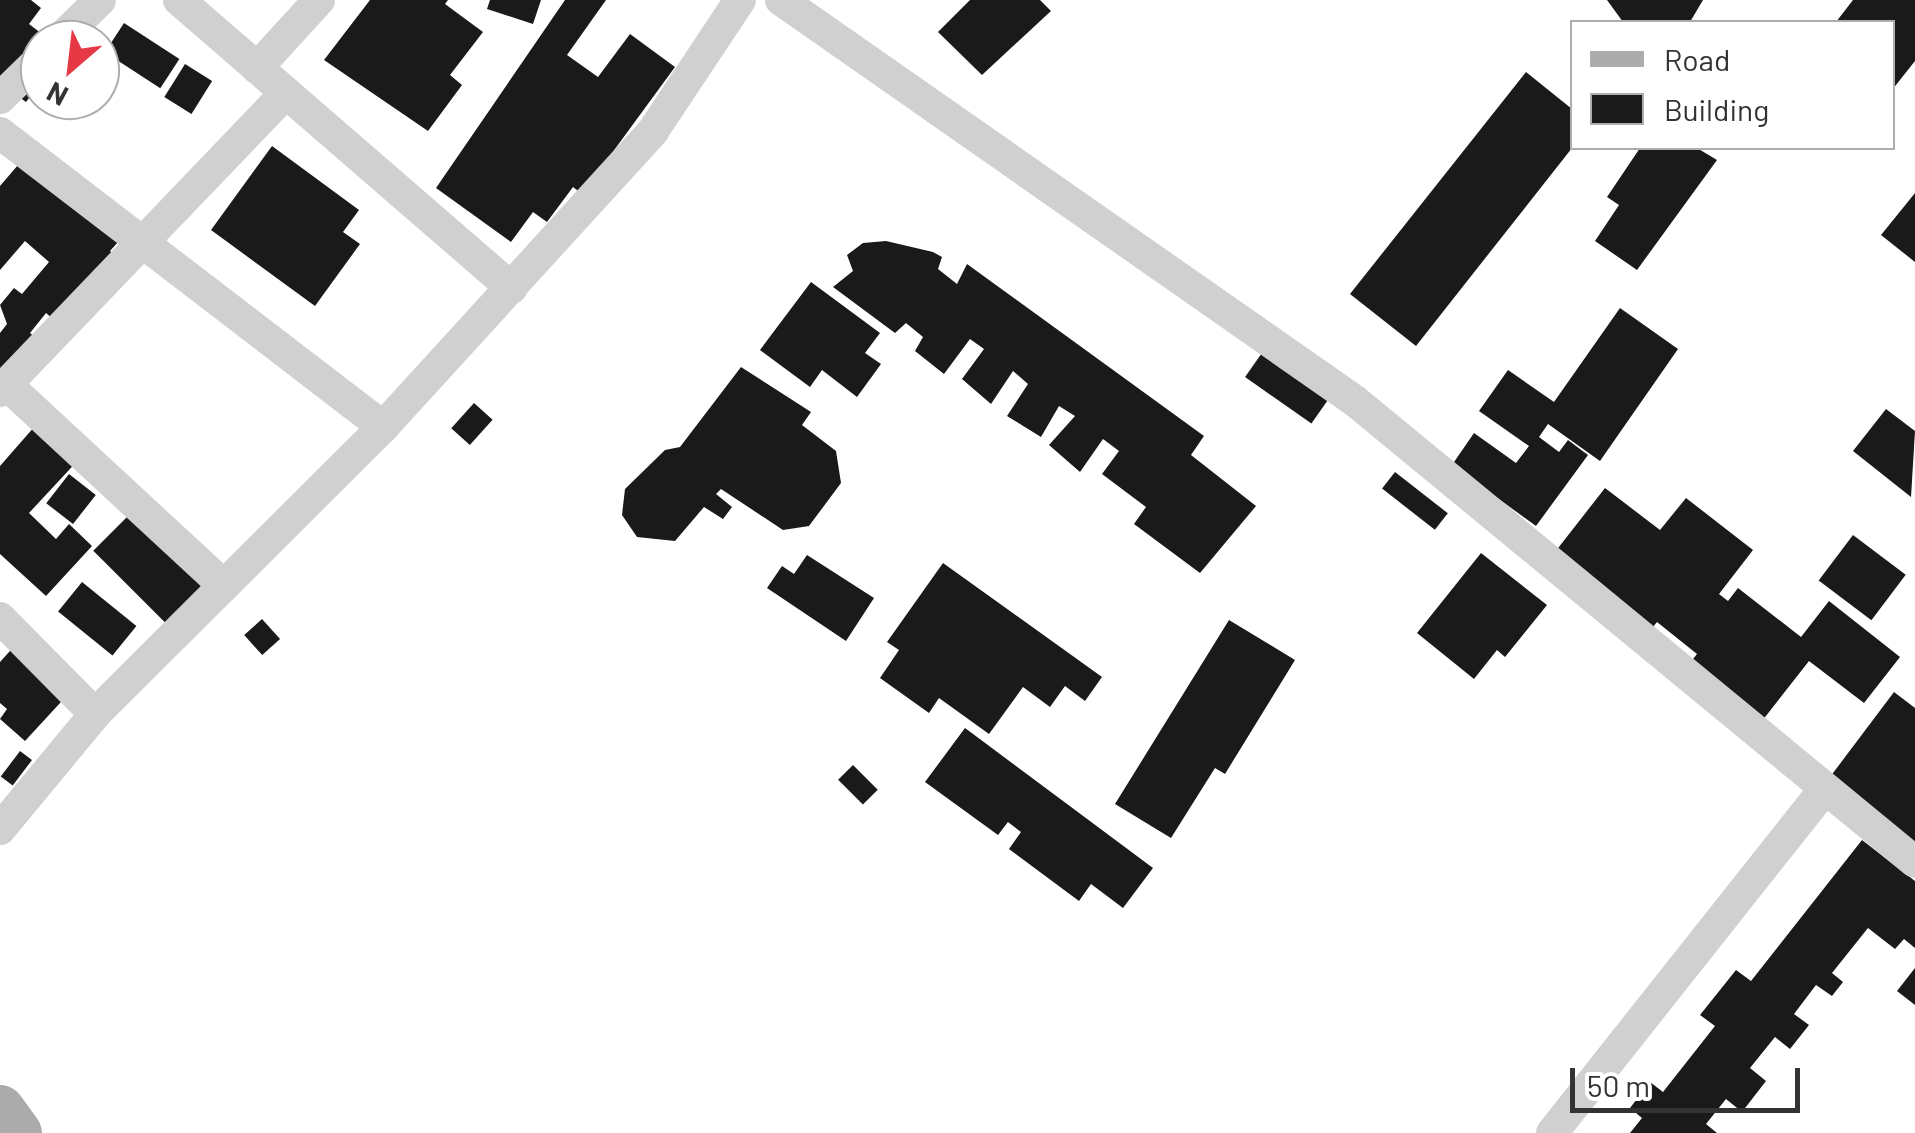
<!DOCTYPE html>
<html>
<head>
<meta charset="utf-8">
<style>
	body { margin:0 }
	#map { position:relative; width:1915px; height:1133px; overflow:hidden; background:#fff; font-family:Barlow,sans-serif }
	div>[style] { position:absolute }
	.building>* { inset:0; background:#1a1a1a; transform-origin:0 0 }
	.minor>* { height:32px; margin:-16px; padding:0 16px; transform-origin:16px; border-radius:16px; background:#d0d0d0 }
	.primary>* { height:50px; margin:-25px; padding:0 25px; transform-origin:25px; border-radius:25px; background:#ababab }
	span { translate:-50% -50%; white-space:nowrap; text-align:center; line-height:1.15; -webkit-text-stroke:10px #fff; paint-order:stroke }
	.legend { position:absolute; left:1570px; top:20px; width:325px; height:130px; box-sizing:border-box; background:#fff; border:2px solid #adadad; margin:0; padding:12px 18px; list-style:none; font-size:30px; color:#333 }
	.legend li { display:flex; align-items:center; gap:20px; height:50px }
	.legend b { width:50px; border:2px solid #adadad }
	.north { position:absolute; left:20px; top:20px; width:100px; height:100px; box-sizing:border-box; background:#fff; border:2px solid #adadad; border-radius:50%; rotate:208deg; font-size:28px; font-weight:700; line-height:40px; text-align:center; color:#333 }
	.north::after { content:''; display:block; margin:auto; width:35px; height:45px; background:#e63946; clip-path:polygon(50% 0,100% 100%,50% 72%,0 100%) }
	.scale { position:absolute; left:1570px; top:1068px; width:230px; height:45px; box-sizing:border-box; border:5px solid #333; border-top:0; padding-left:12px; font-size:30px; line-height:35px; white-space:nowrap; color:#333; -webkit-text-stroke:8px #fff; paint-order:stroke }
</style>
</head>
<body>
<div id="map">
	<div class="building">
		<i style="clip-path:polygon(0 0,31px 0,41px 8px,29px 24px,50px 40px,40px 40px,40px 84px,26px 102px,0 83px)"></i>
		<i style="clip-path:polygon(370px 0,448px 0,445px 4px,483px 32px,450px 75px,462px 85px,428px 131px,324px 60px)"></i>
		<i style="clip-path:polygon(490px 0,541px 0,533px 24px,487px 9px)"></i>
		<i style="clip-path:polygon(565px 0,606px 0,567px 55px,598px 77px,630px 34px,675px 67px,582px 194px,573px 187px,547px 222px,533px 212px,511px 242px,436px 188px)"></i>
		<i style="clip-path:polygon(970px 0,1040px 0,1051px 11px,982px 75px,938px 32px)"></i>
		<i style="clip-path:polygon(1607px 0,1703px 0,1690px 22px,1623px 22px)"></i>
		<i style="clip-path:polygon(1853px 0,1915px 0,1915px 61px,1892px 90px,1892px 22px,1836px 22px)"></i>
		<i style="left:124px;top:23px;width:66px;height:35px;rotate:33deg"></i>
		<i style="left:185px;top:64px;width:32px;height:39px;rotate:32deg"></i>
		<i style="clip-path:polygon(1526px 72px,1572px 109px,1572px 148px,1416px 346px,1350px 294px)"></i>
		<i style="clip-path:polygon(272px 146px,359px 210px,343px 232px,360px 244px,315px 306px,211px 230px)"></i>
		<i style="clip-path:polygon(1640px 148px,1697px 148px,1717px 160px,1637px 270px,1595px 241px,1619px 205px,1607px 197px)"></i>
		<i style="clip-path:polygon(24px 158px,119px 241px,110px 251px,130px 269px,72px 335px,46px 313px,30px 333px,45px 345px,0 400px,0 333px,7px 324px,0 305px,14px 288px,22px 294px,49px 262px,25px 241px,0 270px,0 186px)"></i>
		<i style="clip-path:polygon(1915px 193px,1915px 262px,1881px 235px)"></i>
		<i style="clip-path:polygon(886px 241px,933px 252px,942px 257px,938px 269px,957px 284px,967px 264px,1204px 436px,1191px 455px,1256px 506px,1200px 573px,1134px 524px,1146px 507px,1102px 474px,1119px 451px,1103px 439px,1080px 472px,1049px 445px,1075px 416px,1059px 406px,1041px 437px,1007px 416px,1028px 384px,1013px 371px,991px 404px,962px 379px,984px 349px,970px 339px,944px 374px,915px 351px,923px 337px,906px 323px,895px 333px,833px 287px,853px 271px,847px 255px,863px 243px)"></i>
		<i style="clip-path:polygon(811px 282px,880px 333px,865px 353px,881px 364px,857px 397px,822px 370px,810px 387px,760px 350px)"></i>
		<i style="clip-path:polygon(1620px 308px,1678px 349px,1600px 461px,1548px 424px,1539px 437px,1559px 452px,1568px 440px,1588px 455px,1536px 526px,1452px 465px,1474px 433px,1516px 463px,1529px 446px,1479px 411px,1508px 370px,1554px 402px)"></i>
		<i style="left:1264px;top:350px;width:81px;height:33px;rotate:35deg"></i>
		<i style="clip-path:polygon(741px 367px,811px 412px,802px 425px,836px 451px,841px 483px,809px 526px,783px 530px,721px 489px,716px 494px,732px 507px,723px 519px,704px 507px,675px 541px,637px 537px,622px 515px,625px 489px,665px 450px,680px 447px)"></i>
		<i style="left:474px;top:403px;width:25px;height:34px;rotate:42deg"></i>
		<i style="clip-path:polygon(1886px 409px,1915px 431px,1911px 497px,1853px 451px)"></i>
		<i style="clip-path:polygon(42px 418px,82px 456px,29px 513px,56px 539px,69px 524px,92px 546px,46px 596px,0 554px,0 466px)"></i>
		<i style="left:1395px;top:472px;width:67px;height:21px;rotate:38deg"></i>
		<i style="left:69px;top:474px;width:34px;height:37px;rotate:38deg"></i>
		<i style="clip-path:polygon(1605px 488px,1660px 530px,1686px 498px,1753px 550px,1719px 594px,1728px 601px,1738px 588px,1801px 637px,1829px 601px,1900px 657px,1864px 703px,1809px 661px,1762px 721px,1689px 664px,1697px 654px,1657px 622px,1652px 628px,1555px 552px)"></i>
		<i style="left:135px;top:509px;width:104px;height:59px;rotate:45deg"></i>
		<i style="left:1853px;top:535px;width:66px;height:57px;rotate:37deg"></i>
		<i style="clip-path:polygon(1481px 553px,1547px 605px,1505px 657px,1497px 650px,1474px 679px,1417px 633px)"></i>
		<i style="clip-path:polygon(807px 555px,874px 598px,846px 641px,767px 588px,782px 566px,794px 574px)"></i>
		<i style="clip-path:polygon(943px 563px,1102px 677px,1085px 701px,1065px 686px,1050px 707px,1023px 687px,989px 734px,939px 698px,929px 713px,880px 678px,899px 650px,887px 642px)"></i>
		<i style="left:82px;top:582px;width:70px;height:38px;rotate:39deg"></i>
		<i style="left:262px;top:619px;width:27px;height:24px;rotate:48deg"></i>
		<i style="clip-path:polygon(1229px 620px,1295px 660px,1225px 774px,1215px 768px,1171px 838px,1115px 804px)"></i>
		<i style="clip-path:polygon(18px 642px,72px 690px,25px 741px,0 719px,7px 709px,0 703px,0 662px)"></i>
		<i style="clip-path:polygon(1894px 692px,1915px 708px,1915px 848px,1827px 781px)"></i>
		<i style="clip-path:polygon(965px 728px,1153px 868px,1123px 908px,1091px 884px,1079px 901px,1009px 849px,1021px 832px,1008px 822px,998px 835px,925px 782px)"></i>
		<i style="left:20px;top:751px;width:15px;height:32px;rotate:37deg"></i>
		<i style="left:853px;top:765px;width:35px;height:21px;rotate:45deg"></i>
		<i style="clip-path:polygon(1862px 840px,1915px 881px,1915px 948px,1904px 939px,1895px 949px,1868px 928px,1832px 973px,1843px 982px,1832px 996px,1816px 985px,1794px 1014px,1809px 1025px,1790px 1049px,1775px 1037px,1750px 1068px,1766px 1081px,1742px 1112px,1726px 1099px,1706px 1124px,1717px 1133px,1630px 1133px,1642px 1118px,1630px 1108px,1650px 1082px,1663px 1092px,1715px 1026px,1700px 1015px,1736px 970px,1751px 981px)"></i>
		<i style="clip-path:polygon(1915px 968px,1915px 1005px,1897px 991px)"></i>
	</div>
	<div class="minor">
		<i style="left:179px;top:0;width:440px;rotate:40.9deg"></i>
		<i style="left:781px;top:0;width:700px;rotate:34.94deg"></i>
		<i style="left:1355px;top:401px;width:725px;rotate:39.46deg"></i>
		<i style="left:59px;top:40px;width:57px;rotate:-44.3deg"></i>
		<i style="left:257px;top:68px;width:92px;rotate:-47.6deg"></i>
		<i style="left:0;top:98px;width:56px;rotate:-44.3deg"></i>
		<i style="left:0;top:133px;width:483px;rotate:37.5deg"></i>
		<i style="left:6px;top:384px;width:297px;rotate:42.8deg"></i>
		<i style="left:0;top:391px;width:413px;rotate:-46.2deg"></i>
		<i style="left:0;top:618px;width:135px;rotate:45.3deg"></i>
		<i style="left:0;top:829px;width:149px;rotate:-50.4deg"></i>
		<i style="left:95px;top:714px;width:407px;rotate:-44.9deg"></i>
		<i style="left:383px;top:427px;width:401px;rotate:-47.6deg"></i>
		<i style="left:653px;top:131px;width:157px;rotate:-56.4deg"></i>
		<i style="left:1552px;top:1133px;width:439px;rotate:-51.6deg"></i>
	</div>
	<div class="primary">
		<i style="left:0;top:1110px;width:29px;rotate:54deg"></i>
	</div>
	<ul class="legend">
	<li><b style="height:12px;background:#ababab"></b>Road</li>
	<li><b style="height:28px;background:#1a1a1a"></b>Building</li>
	</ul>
	<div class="north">N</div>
	<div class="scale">50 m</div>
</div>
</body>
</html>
